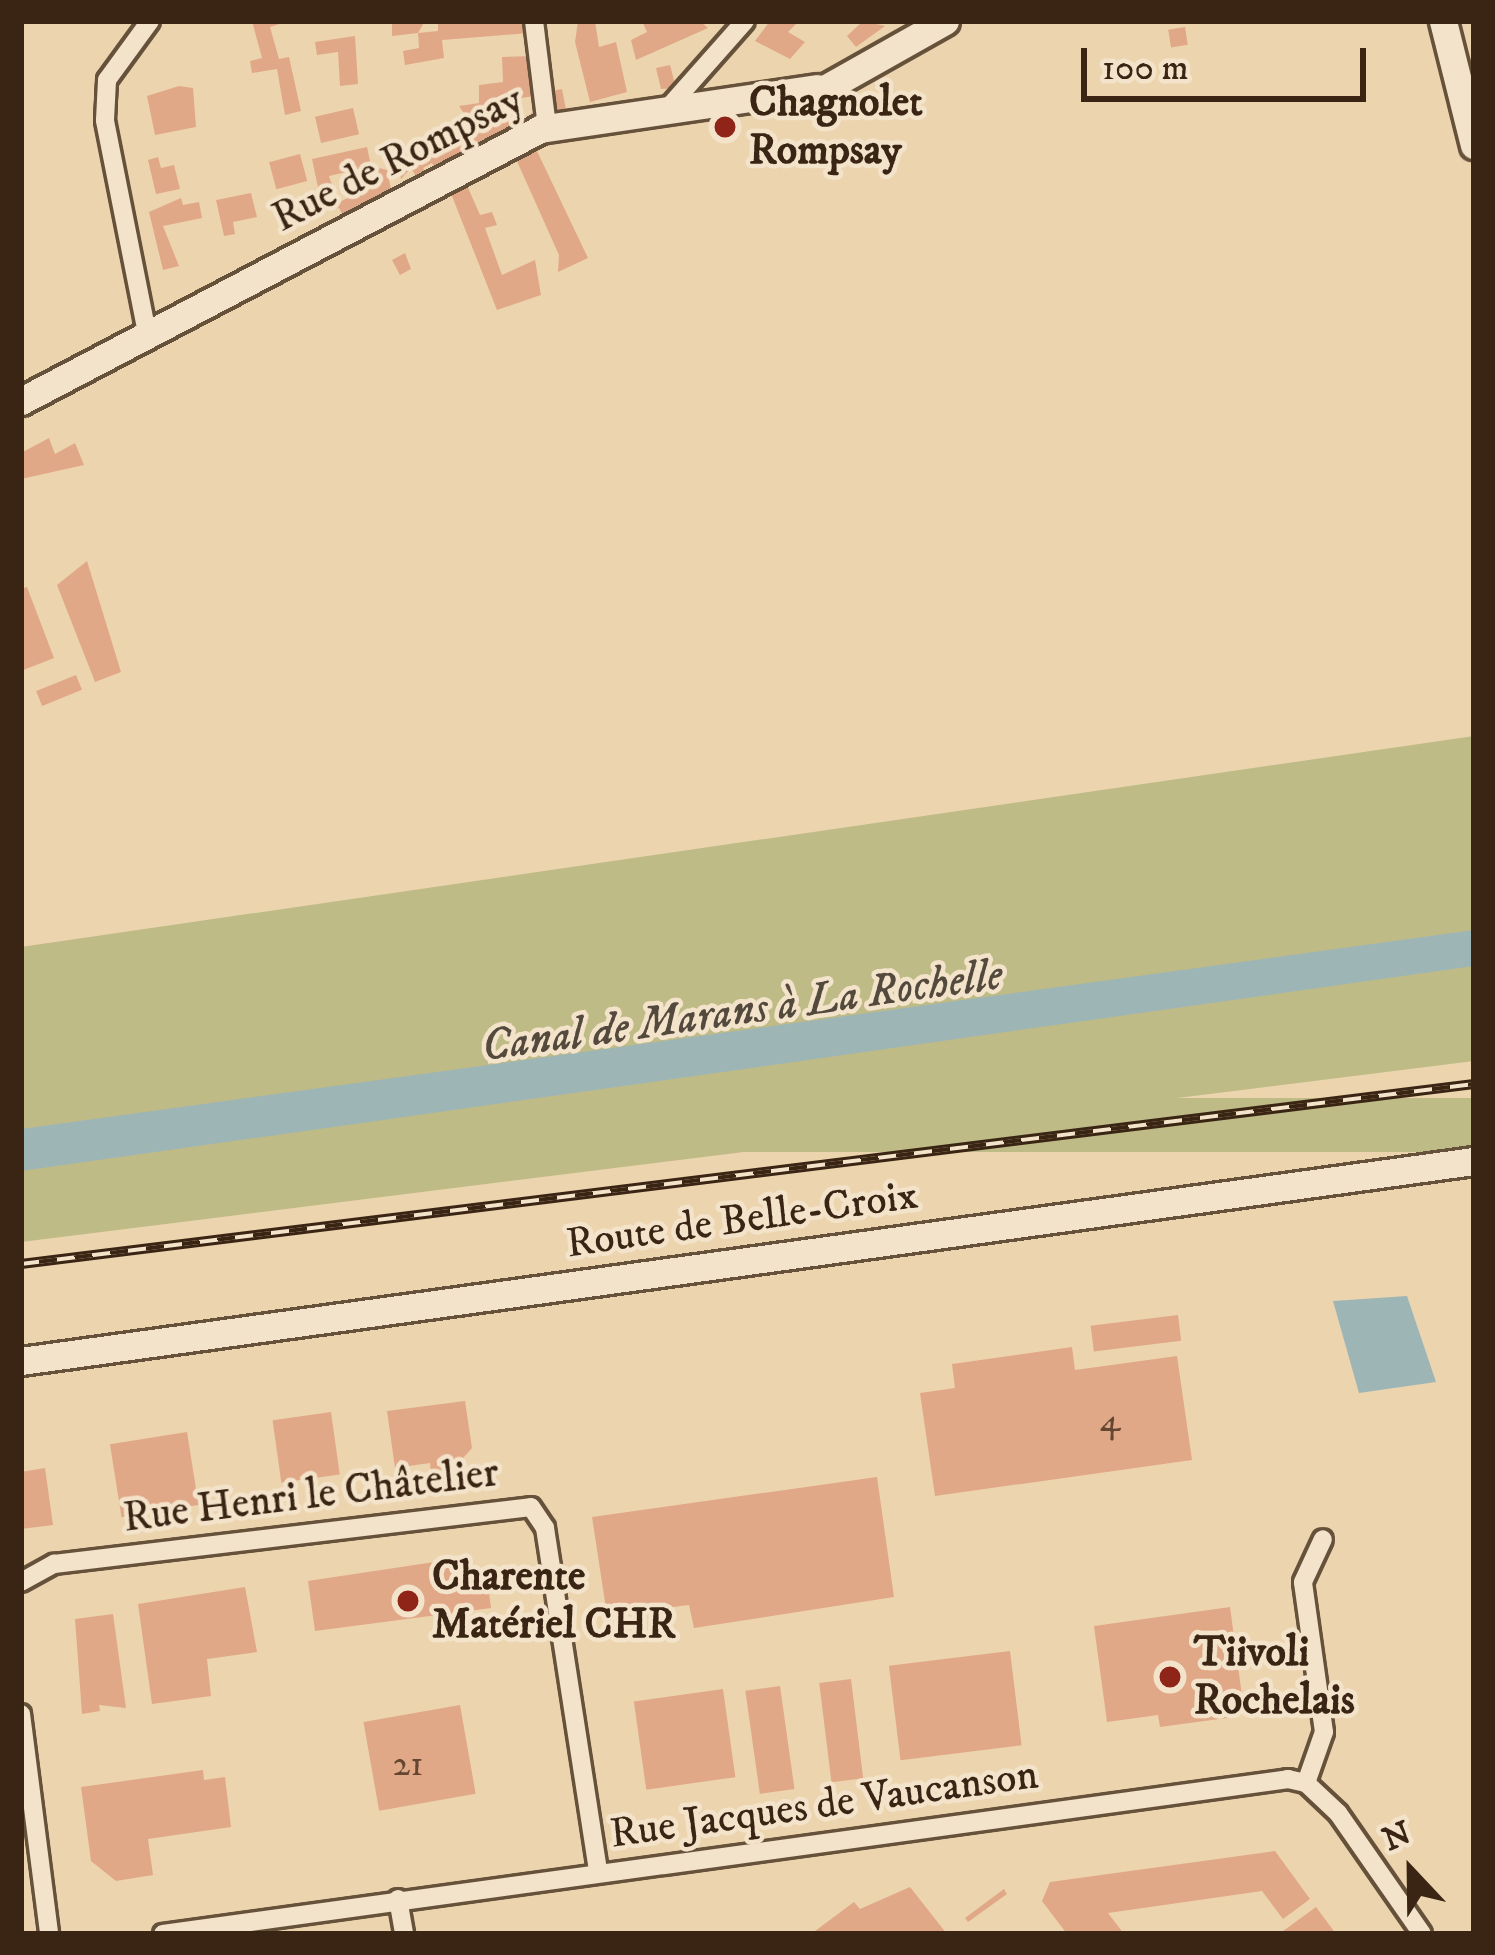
<!DOCTYPE html>
<html>
<head>
<meta charset="utf-8">
<style>
	body { margin:0 }
	#map { position:relative; width:1495px; height:1955px; overflow:hidden; background:#ecd4ae; font-family:"IM FELL DW Pica",serif }
	div>[style] { position:absolute }
	.green>* { inset:0; background:#bebb86; transform-origin:0 0 }
	.water>* { inset:0; background:#9eb5b6 }
	.building>* { inset:0; background:#e1a888; transform-origin:0 0 }
	.roads { filter:drop-shadow(3px 0 #66513a) drop-shadow(-3px 0 #66513a) drop-shadow(0 3px #66513a) drop-shadow(0 -3px #66513a) }
	.street>* { height:18px; margin:-9px; padding:0 9px; transform-origin:9px; border-radius:9px; background:#f3e3ca }
	.secondary>* { height:27px; margin:-13.5px; padding:0 13.5px; transform-origin:13.5px; border-radius:13.5px; background:#f3e3ca }
	.rail>* { height:10px; margin-top:-5px; transform-origin:0; background:repeating-linear-gradient(90deg,#f3e3ca 0 18px,#3a2514 0 36px); box-sizing:border-box; border-block:3px solid #3a2514 }
	.dots>* { width:33px; height:33px; translate:-50% -50%; box-sizing:border-box; border:6px solid #f3e3ca; border-radius:50% }
	span { translate:-50% -50%; white-space:nowrap; text-align:center; line-height:1.15; -webkit-text-stroke:9px #f3e3ca; paint-order:stroke }
	.number-label { font-size:36px; color:#644631 }
	.number-label span { -webkit-text-stroke-width:0 }
	.poi-label { font-size:42px; color:#3a2514; font-weight:700 }
	.left { translate:0 -50%; text-align:left }
	.street-label { font-size:42px; color:#3a2514 }
	.water-label { font-size:45px; color:#53493c; font-style:italic }
	.frame { position:absolute; inset:0; border:24px solid #3a2514; pointer-events:none }
	.north { position:absolute; left:1351px; top:1811px; width:120px; height:120px; -webkit-text-stroke:9px #f3e3ca; paint-order:stroke; rotate:338deg; font-size:33px; font-weight:700; line-height:48px; text-align:center; color:#3a2514 }
	.north::after { content:''; display:block; margin:auto; width:42px; height:54px; background:#3a2514; clip-path:polygon(50% 0,100% 100%,50% 72%,0 100%) }
	.scale { position:absolute; left:1081px; top:48px; width:285px; height:54px; box-sizing:border-box; border:6px solid #3a2514; border-top:0; padding-left:15px; font-size:36px; line-height:42px; white-space:nowrap; color:#3a2514; -webkit-text-stroke:9px #f3e3ca; paint-order:stroke }
</style>
</head>
<body>
<div id="map">
	<div class="green">
		<i style="clip-path:polygon(1474px 736px,1474px 1061px,21px 1242px,21px 947px)"></i>
		<i style="left:1474px;top:1098px;width:54px;height:1465px;rotate:90deg"></i>
	</div>
	<div class="water">
		<i style="clip-path:polygon(1474px 930px,1474px 966px,21px 1171px,21px 1129px)"></i>
		<i style="clip-path:polygon(1407px 1296px,1436px 1382px,1359px 1393px,1333px 1301px)"></i>
	</div>
	<div class="building">
		<i style="clip-path:polygon(252px 21px,289px 21px,270px 27px,279px 59px,289px 57px,301px 111px,285px 115px,277px 69px,252px 73px,250px 61px,262px 58px)"></i>
		<i style="clip-path:polygon(392px 21px,425px 21px,418px 33px,392px 36px)"></i>
		<i style="clip-path:polygon(527px 21px,529px 33px,442px 40px,444px 58px,405px 65px,403px 51px,419px 48px,418px 33px,438px 31px,438px 23px)"></i>
		<i style="clip-path:polygon(578px 21px,595px 21px,599px 47px,616px 42px,627px 92px,590px 102px,575px 42px)"></i>
		<i style="clip-path:polygon(642px 21px,700px 21px,708px 28px,636px 60px,631px 40px,647px 32px)"></i>
		<i style="clip-path:polygon(770px 21px,796px 24px,788px 32px,805px 42px,790px 59px,755px 41px)"></i>
		<i style="clip-path:polygon(863px 21px,885px 26px,856px 47px,847px 36px)"></i>
		<i style="left:1185px;top:27px;width:18px;height:17px;rotate:81deg"></i>
		<i style="clip-path:polygon(355px 36px,358px 84px,340px 86px,338px 52px,317px 55px,315px 42px)"></i>
		<i style="clip-path:polygon(534px 56px,535px 96px,493px 102px,493px 114px,504px 113px,513px 129px,437px 172px,432px 163px,423px 168px,428px 177px,419px 182px,411px 168px,401px 179px,396px 154px,420px 142px,423px 153px,450px 139px,447px 133px,473px 127px,459px 106px,479px 103px,479px 85px,503px 82px,502px 57px)"></i>
		<i style="clip-path:polygon(670px 65px,676px 88px,661px 89px,656px 68px)"></i>
		<i style="clip-path:polygon(179px 86px,193px 88px,196px 127px,155px 135px,147px 96px)"></i>
		<i style="left:562px;top:89px;width:20px;height:11px;rotate:79deg"></i>
		<i style="left:353px;top:108px;width:27px;height:39px;rotate:77deg"></i>
		<i style="clip-path:polygon(evenodd,367px 147px,371px 166px,387px 170px,392px 194px,345px 219px,339px 208px,323px 211px,312px 159px,367px 147px,364px 168px,370px 186px,338px 203px,329px 176px,364px 168px)"></i>
		<i style="clip-path:polygon(536px 149px,588px 258px,558px 272px,559px 255px,516px 159px)"></i>
		<i style="left:300px;top:154px;width:28px;height:32px;rotate:75deg"></i>
		<i style="clip-path:polygon(158px 157px,161px 168px,174px 165px,180px 189px,156px 194px,148px 160px)"></i>
		<i style="clip-path:polygon(466px 183px,480px 215px,492px 212px,497px 225px,485px 228px,502px 275px,535px 260px,541px 295px,497px 310px,450px 191px)"></i>
		<i style="clip-path:polygon(251px 193px,257px 217px,233px 222px,235px 234px,224px 236px,216px 200px)"></i>
		<i style="clip-path:polygon(181px 198px,183px 205px,199px 202px,202px 218px,163px 226px,179px 266px,163px 270px,149px 212px)"></i>
		<i style="clip-path:polygon(405px 253px,411px 269px,400px 275px,392px 260px)"></i>
		<i style="clip-path:polygon(49px 438px,55px 454px,75px 443px,84px 465px,21px 479px,21px 453px)"></i>
		<i style="clip-path:polygon(87px 561px,121px 672px,95px 682px,57px 585px)"></i>
		<i style="clip-path:polygon(27px 587px,54px 658px,21px 671px,21px 589px)"></i>
		<i style="left:76px;top:675px;width:16px;height:43px;rotate:68deg"></i>
		<i style="left:1178px;top:1315px;width:26px;height:88px;rotate:83deg"></i>
		<i style="clip-path:polygon(1072px 1347px,1075px 1370px,1177px 1356px,1192px 1460px,935px 1496px,920px 1393px,955px 1388px,952px 1364px)"></i>
		<i style="clip-path:polygon(465px 1401px,472px 1448px,451px 1472px,431px 1475px,430px 1463px,395px 1468px,387px 1411px)"></i>
		<i style="left:331px;top:1412px;width:63px;height:59px;rotate:82deg"></i>
		<i style="left:187px;top:1432px;width:74px;height:78px;rotate:81deg"></i>
		<i style="clip-path:polygon(45px 1468px,53px 1525px,21px 1529px,21px 1472px)"></i>
		<i style="clip-path:polygon(877px 1477px,894px 1597px,694px 1628px,689px 1605px,607px 1615px,592px 1517px)"></i>
		<i style="clip-path:polygon(461px 1558px,464px 1580px,487px 1577px,491px 1608px,315px 1631px,308px 1581px)"></i>
		<i style="clip-path:polygon(245px 1587px,257px 1652px,207px 1659px,211px 1696px,152px 1704px,138px 1604px)"></i>
		<i style="clip-path:polygon(1230px 1607px,1243px 1703px,1232px 1705px,1234px 1717px,1160px 1727px,1158px 1715px,1107px 1722px,1094px 1626px)"></i>
		<i style="clip-path:polygon(113px 1614px,126px 1708px,99px 1705px,100px 1711px,82px 1714px,75px 1619px)"></i>
		<i style="left:1010px;top:1651px;width:95px;height:122px;rotate:83deg"></i>
		<i style="left:851px;top:1679px;width:100px;height:32px;rotate:83deg"></i>
		<i style="left:780px;top:1686px;width:104px;height:35px;rotate:82deg"></i>
		<i style="left:723px;top:1689px;width:89px;height:90px;rotate:82deg"></i>
		<i style="left:460px;top:1705px;width:90px;height:98px;rotate:80deg"></i>
		<i style="clip-path:polygon(203px 1770px,204px 1780px,225px 1777px,231px 1827px,148px 1839px,153px 1875px,116px 1881px,91px 1861px,81px 1787px)"></i>
		<i style="clip-path:polygon(1275px 1851px,1310px 1899px,1283px 1919px,1262px 1891px,1108px 1913px,1124px 1934px,1067px 1934px,1042px 1901px,1050px 1882px)"></i>
		<i style="clip-path:polygon(910px 1887px,947px 1934px,811px 1934px,854px 1902px,860px 1909px)"></i>
		<i style="clip-path:polygon(1004px 1889px,1007px 1894px,968px 1922px,965px 1918px)"></i>
		<i style="clip-path:polygon(1316px 1907px,1336px 1934px,1279px 1934px)"></i>
	</div>
	<div class="roads">
		<div class="street">
			<i style="left:534px;top:21px;width:107px;rotate:83deg"></i>
			<i style="left:668px;top:108px;width:116px;rotate:-48.5deg"></i>
			<i style="left:148px;top:338px;width:222px;rotate:-101.2deg"></i>
			<i style="left:105px;top:120px;width:40px;rotate:-87.1deg"></i>
			<i style="left:107px;top:80px;width:73px;rotate:-53.9deg"></i>
			<i style="left:21px;top:1582px;width:38px;rotate:-29deg"></i>
			<i style="left:54px;top:1564px;width:480px;rotate:-6.8deg"></i>
			<i style="left:531px;top:1507px;width:25px;rotate:56deg"></i>
			<i style="left:545px;top:1528px;width:347px;rotate:81.2deg"></i>
			<i style="left:21px;top:1714px;width:222px;rotate:82.7deg"></i>
			<i style="left:1306px;top:1783px;width:54px;rotate:-70.6deg"></i>
			<i style="left:1324px;top:1732px;width:151px;rotate:-98deg"></i>
			<i style="left:1303px;top:1582px;width:47px;rotate:-65.1deg"></i>
			<i style="left:398px;top:1899px;width:36px;rotate:80deg"></i>
			<i style="left:163px;top:1934px;width:1136px;rotate:-7.84deg"></i>
			<i style="left:1288px;top:1779px;width:18px;rotate:13deg"></i>
			<i style="left:1306px;top:1783px;width:44px;rotate:43.2deg"></i>
			<i style="left:1338px;top:1813px;width:147px;rotate:55.2deg"></i>
		</div>
		<div class="secondary">
			<i style="left:1443px;top:21px;width:128px;rotate:76deg"></i>
			<i style="left:803px;top:101px;width:163px;rotate:-29.4deg"></i>
			<i style="left:21px;top:401px;width:586px;rotate:-27.66deg"></i>
			<i style="left:540px;top:129px;width:280px;rotate:-8.4deg"></i>
			<i style="left:21px;top:1361px;width:1467px;rotate:-7.84deg"></i>
		</div>
	</div>
	<div class="rail">
		<i style="left:21px;top:1264px;width:1464px;rotate:-7.06deg"></i>
	</div>
	<div class="dots">
		<i style="left:725px;top:127px;background:#8f2418"></i>
		<i style="left:408px;top:1601px;background:#8f2418"></i>
		<i style="left:1170px;top:1677px;background:#8f2418"></i>
	</div>
	<div class="number-label">
		<span style="left:1110px;top:1421px">4</span>
		<span style="left:408px;top:1765px">21</span>
	</div>
	<div class="poi-label">
		<span class="left" style="left:749px;top:127px">Chagnolet<br>Rompsay</span>
		<span class="left" style="left:432px;top:1601px">Charente<br>Matériel CHR</span>
		<span class="left" style="left:1194px;top:1677px">Tiivoli<br>Rochelais</span>
	</div>
	<div class="street-label">
		<span style="left:398px;top:159px;rotate:-27deg">Rue de Rompsay</span>
		<span style="left:742px;top:1220px;rotate:-8deg">Route de Belle-Croix</span>
		<span style="left:311px;top:1496px;rotate:-7deg">Rue Henri le Châtelier</span>
		<span style="left:824px;top:1805px;rotate:-8deg">Rue Jacques de Vaucanson</span>
	</div>
	<div class="water-label">
		<span style="left:742px;top:1012px;rotate:-8deg">Canal de Marans à La Rochelle</span>
	</div>
	<div class="frame"></div>
	<div class="north">N</div>
	<div class="scale">100 m</div>
</div>
</body>
</html>
